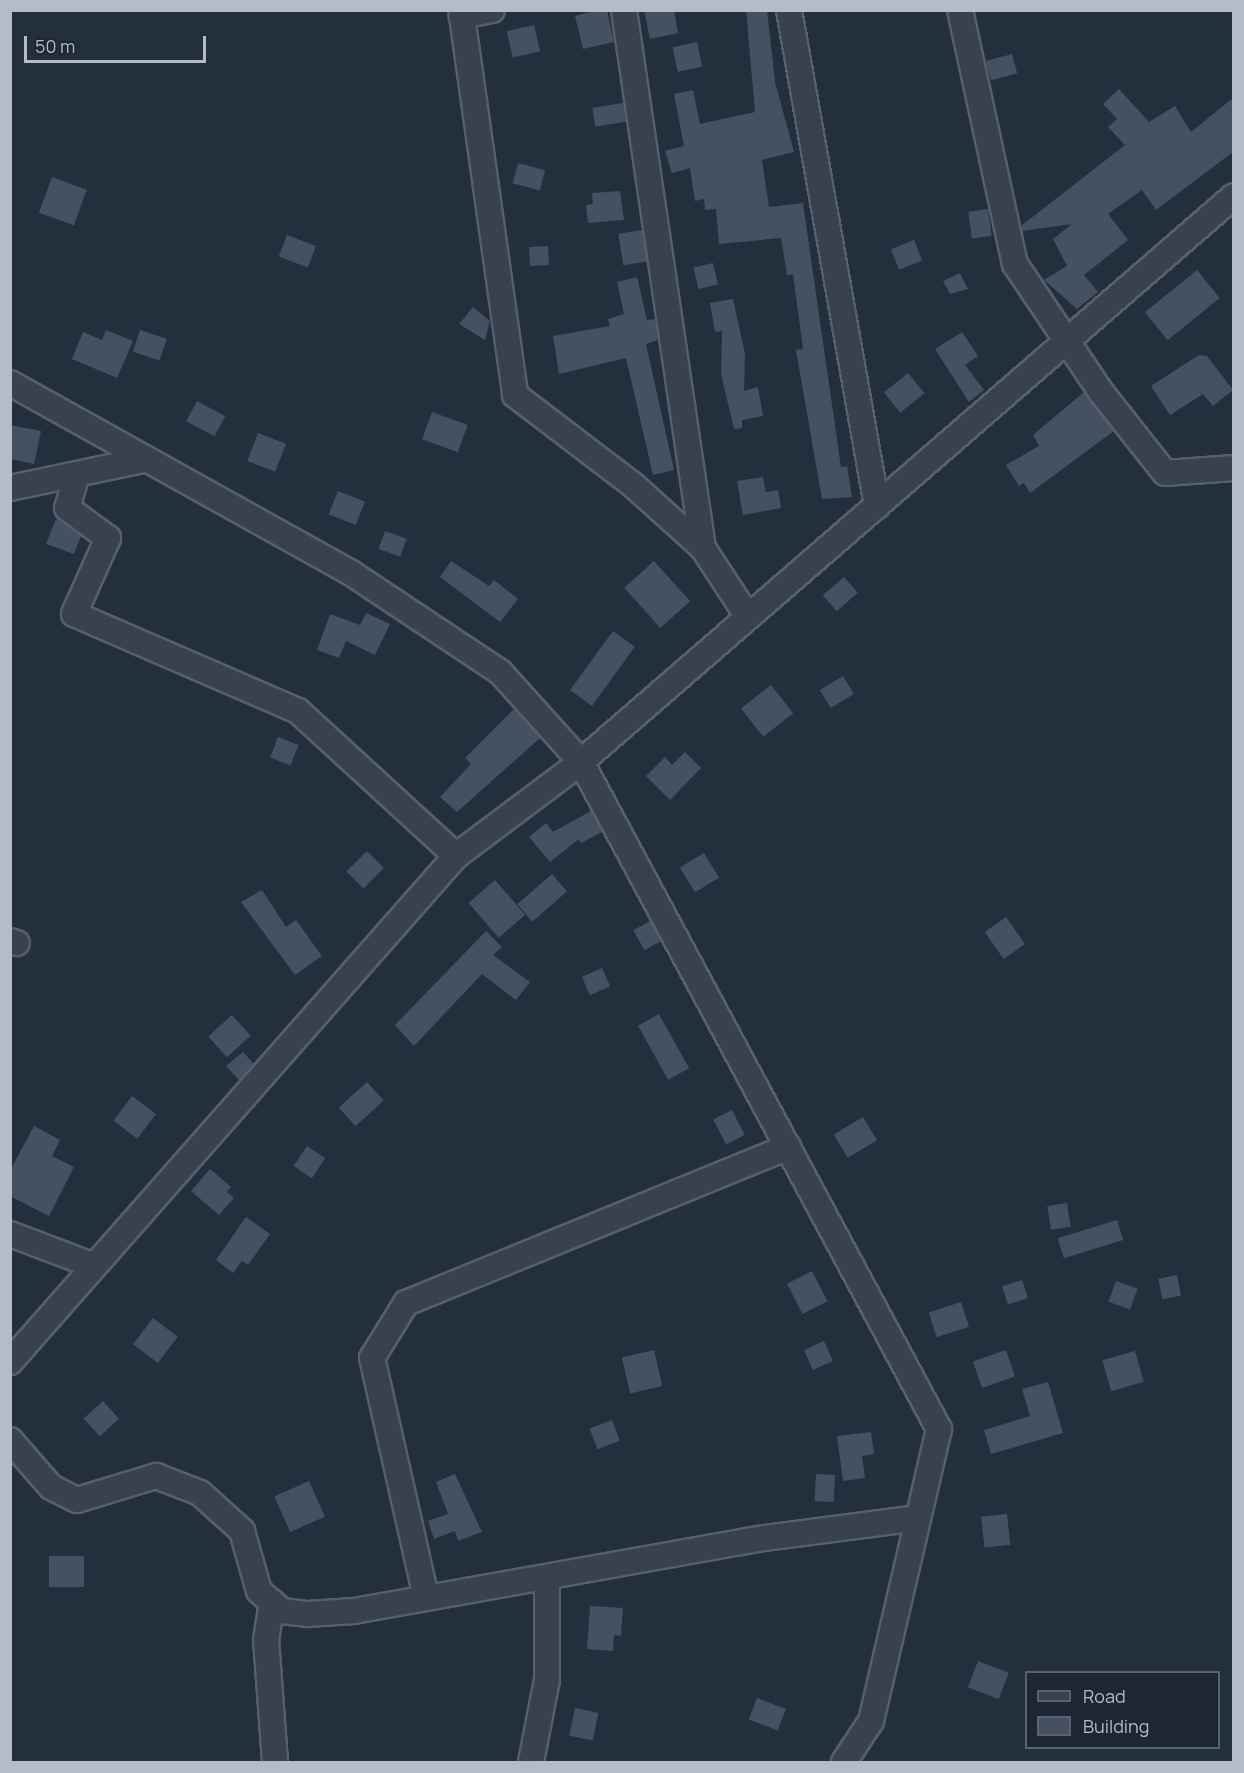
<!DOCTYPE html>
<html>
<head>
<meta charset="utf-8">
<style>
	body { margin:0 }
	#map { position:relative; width:1244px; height:1773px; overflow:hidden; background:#242f3e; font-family:Manrope,sans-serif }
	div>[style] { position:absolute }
	.building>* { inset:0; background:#455162; transform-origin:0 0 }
	.roads { filter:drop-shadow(2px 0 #565f6c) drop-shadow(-2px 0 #565f6c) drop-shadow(0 2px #565f6c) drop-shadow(0 -2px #565f6c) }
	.minor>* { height:24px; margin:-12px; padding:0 12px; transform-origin:12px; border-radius:12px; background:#38414e }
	span { translate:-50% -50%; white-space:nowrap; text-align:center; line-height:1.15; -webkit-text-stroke:5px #1d2633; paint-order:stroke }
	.frame { position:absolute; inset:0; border:12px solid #b4bcc9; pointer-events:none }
	.legend { position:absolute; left:1025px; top:1671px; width:195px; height:78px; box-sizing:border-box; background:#1d2633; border:2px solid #59626f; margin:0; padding:8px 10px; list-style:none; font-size:18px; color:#b4bcc9 }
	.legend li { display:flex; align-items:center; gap:12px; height:30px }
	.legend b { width:30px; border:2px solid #59626f }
	.scale { position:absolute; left:24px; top:36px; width:182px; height:27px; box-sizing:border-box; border:3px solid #b4bcc9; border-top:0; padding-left:8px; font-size:18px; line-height:21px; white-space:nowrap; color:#b4bcc9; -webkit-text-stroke:4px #1d2633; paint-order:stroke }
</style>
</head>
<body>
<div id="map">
	<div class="building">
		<i style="clip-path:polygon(597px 10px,607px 10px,614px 42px,583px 49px,575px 16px)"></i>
		<i style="clip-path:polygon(644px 10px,674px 10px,678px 33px,650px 39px)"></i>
		<i style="clip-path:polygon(746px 10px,767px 10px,775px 82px,794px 152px,762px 160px,769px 207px,803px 203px,841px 467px,847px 466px,852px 497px,822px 499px,796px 350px,803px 349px,793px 274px,787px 275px,781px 238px,719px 244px,716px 209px,705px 210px,704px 199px,695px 201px,690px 168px,672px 173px,665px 151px,684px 146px,674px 94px,693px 90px,700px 124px,755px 112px)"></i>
		<i style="left:534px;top:25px;width:27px;height:28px;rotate:77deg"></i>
		<i style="left:697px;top:42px;width:25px;height:25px;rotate:78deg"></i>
		<i style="left:1012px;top:54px;width:20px;height:27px;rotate:75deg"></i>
		<i style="clip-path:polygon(1119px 89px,1149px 122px,1175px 106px,1191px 132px,1233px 98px,1233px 152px,1156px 210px,1142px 190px,1108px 214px,1128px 240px,1084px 275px,1098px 292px,1077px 309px,1044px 280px,1067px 266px,1053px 239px,1072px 224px,1022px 231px,1021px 226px,1125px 145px,1108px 127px,1117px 119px,1103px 104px)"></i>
		<i style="left:623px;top:103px;width:19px;height:31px;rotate:81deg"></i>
		<i style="left:518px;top:163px;width:28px;height:21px;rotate:15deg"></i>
		<i style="left:52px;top:177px;width:37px;height:38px;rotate:20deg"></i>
		<i style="clip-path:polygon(620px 191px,624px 220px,588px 223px,586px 205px,593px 204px,592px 193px)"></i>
		<i style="left:988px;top:209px;width:27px;height:20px;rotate:82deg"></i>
		<i style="left:642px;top:230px;width:32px;height:24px;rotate:81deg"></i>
		<i style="left:287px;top:235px;width:31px;height:23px;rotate:21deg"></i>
		<i style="left:914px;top:240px;width:22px;height:25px;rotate:68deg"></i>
		<i style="left:548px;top:246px;width:19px;height:19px;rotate:87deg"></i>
		<i style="left:713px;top:263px;width:22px;height:20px;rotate:77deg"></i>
		<i style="left:1197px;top:270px;width:36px;height:67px;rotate:51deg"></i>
		<i style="clip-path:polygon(960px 273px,968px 289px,950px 294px,943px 281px)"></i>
		<i style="clip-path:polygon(637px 277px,647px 320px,655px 319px,658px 340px,646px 344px,674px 470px,653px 475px,626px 358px,559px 374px,553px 336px,610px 326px,608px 319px,624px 314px,617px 282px)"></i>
		<i style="clip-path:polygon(733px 299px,745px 354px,744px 391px,758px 387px,763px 416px,742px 420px,742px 428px,734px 429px,721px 374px,722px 331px,715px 332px,710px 303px)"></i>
		<i style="clip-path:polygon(473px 307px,490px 321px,485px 340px,459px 324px)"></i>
		<i style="clip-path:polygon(106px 330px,133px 341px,117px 378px,72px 359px,83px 332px,102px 340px)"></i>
		<i style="left:140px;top:330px;width:28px;height:23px;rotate:18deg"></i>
		<i style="clip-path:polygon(962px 332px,978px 356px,965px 365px,984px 390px,969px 402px,935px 349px)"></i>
		<i style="clip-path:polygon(1199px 355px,1207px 356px,1233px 390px,1213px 406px,1203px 394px,1170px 415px,1151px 386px)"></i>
		<i style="left:908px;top:373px;width:26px;height:31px;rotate:51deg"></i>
		<i style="clip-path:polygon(1084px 392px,1114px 431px,1030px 493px,1024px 483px,1019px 486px,1006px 465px,1039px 446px,1033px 435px)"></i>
		<i style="left:197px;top:401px;width:32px;height:23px;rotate:28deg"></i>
		<i style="left:432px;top:412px;width:38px;height:29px;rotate:20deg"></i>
		<i style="clip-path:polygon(10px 425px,41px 431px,34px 464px,10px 459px)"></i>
		<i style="left:258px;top:433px;width:30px;height:30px;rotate:21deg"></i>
		<i style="clip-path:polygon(763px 477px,766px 492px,778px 490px,781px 508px,743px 515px,737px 481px)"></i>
		<i style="left:338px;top:491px;width:29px;height:25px;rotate:22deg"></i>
		<i style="clip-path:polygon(56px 519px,81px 536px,74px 554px,46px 544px)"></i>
		<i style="left:385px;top:531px;width:23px;height:19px;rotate:20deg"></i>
		<i style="clip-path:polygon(451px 561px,489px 586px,494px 580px,518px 599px,500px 622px,440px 577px)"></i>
		<i style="left:654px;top:561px;width:54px;height:40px;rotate:48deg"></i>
		<i style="left:844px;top:577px;width:21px;height:28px;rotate:49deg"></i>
		<i style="clip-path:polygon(366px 613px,390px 624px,375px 655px,346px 641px,339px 658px,317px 650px,330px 614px,360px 625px)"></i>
		<i style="left:613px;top:631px;width:27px;height:73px;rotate:36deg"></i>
		<i style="left:843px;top:676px;width:21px;height:27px;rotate:59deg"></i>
		<i style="left:771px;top:685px;width:36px;height:38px;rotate:52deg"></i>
		<i style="clip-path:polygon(514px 709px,540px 738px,457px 812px,440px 797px,471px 764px,465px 758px)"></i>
		<i style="left:278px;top:737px;width:22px;height:22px;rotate:21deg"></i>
		<i style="clip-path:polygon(685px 752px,701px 768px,670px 800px,646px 776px,665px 757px,672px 765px)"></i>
		<i style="clip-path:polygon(591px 811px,602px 832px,581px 843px,579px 839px,550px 862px,529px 837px,546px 823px,553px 832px)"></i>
		<i style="left:367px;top:851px;width:24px;height:29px;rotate:45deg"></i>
		<i style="left:704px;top:853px;width:29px;height:28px;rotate:59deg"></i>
		<i style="left:552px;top:874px;width:23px;height:46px;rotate:49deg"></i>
		<i style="left:495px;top:880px;width:46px;height:35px;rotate:49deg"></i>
		<i style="clip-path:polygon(262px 890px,286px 927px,296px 920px,322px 956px,295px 975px,241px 902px)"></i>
		<i style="left:1006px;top:917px;width:33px;height:26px;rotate:55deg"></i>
		<i style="left:650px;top:921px;width:23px;height:19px;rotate:61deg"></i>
		<i style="clip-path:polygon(486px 931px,502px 947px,493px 955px,530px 982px,516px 1000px,482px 974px,414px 1046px,395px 1025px)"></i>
		<i style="left:602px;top:968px;width:20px;height:22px;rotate:66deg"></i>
		<i style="left:659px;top:1014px;width:62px;height:24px;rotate:61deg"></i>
		<i style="left:232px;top:1015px;width:28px;height:32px;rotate:48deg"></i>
		<i style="clip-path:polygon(243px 1052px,254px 1064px,239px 1080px,226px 1066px)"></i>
		<i style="left:367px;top:1082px;width:25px;height:38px;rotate:48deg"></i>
		<i style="left:132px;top:1096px;width:30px;height:31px;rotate:37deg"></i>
		<i style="left:732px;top:1110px;width:28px;height:21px;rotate:63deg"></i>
		<i style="left:863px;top:1117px;width:27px;height:34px;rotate:59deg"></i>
		<i style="clip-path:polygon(34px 1126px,60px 1140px,52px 1156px,74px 1167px,49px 1216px,10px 1196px,10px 1171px)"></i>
		<i style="left:307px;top:1146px;width:22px;height:24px;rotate:34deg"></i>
		<i style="clip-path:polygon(210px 1169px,231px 1187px,227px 1192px,234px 1198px,219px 1215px,191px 1191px)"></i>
		<i style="left:1067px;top:1203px;width:24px;height:20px;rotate:81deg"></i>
		<i style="clip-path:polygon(246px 1217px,270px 1234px,248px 1265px,242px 1261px,233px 1273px,216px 1260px)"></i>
		<i style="left:1117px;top:1220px;width:21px;height:62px;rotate:73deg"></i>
		<i style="left:812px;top:1271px;width:34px;height:28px;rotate:63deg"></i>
		<i style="left:1177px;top:1275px;width:21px;height:19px;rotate:79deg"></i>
		<i style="left:1022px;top:1280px;width:19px;height:21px;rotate:72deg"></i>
		<i style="left:1116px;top:1281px;width:23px;height:22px;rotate:20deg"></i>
		<i style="left:961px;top:1302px;width:26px;height:34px;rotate:72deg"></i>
		<i style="left:153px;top:1318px;width:31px;height:33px;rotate:37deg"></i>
		<i style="left:824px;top:1341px;width:22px;height:22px;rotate:66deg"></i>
		<i style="left:654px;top:1350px;width:37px;height:33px;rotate:77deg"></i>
		<i style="left:1006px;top:1350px;width:28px;height:35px;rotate:71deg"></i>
		<i style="left:1135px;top:1351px;width:32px;height:34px;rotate:74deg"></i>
		<i style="clip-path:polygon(1048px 1382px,1063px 1433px,991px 1454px,984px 1430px,1030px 1416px,1022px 1389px)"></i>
		<i style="left:103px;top:1401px;width:24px;height:26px;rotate:48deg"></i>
		<i style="left:612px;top:1420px;width:22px;height:24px;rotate:69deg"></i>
		<i style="clip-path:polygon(871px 1432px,874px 1454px,862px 1456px,865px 1478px,843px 1481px,837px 1436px)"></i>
		<i style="clip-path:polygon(455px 1474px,482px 1532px,458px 1541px,455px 1531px,434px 1539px,428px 1521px,448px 1514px,436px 1482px)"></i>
		<i style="left:816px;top:1474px;width:19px;height:27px;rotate:3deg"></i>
		<i style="left:309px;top:1481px;width:39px;height:38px;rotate:66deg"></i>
		<i style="left:1007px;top:1514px;width:31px;height:26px;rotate:84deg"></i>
		<i style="left:49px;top:1556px;width:35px;height:31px"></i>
		<i style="clip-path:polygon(590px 1606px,623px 1608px,621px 1636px,614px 1635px,613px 1651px,587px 1649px)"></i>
		<i style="left:978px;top:1661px;width:33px;height:28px;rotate:21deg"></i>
		<i style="left:757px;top:1698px;width:31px;height:23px;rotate:21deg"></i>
		<i style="left:575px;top:1708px;width:24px;height:28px;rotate:12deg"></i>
	</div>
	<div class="roads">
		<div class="minor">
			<i style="left:492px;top:10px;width:31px;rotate:169deg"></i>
			<i style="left:462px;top:16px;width:383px;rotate:82deg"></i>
			<i style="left:515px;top:395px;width:148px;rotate:37.3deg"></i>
			<i style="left:633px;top:485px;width:94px;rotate:42deg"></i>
			<i style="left:624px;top:10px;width:544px;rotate:81.65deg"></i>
			<i style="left:703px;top:548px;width:82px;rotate:56.9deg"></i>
			<i style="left:789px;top:10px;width:504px;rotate:79.94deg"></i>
			<i style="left:960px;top:10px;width:260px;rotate:77.8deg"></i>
			<i style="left:1015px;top:264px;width:154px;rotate:56.1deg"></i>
			<i style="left:1101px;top:392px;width:103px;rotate:51.7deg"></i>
			<i style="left:1165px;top:473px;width:69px;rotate:-4.1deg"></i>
			<i style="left:10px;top:383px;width:390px;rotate:29.1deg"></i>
			<i style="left:351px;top:573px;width:179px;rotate:33.6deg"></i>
			<i style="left:500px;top:672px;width:121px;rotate:48deg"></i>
			<i style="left:581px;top:762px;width:757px;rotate:61.78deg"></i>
			<i style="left:939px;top:1429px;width:300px;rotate:103.1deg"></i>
			<i style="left:871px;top:1721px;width:49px;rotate:123.4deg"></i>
			<i style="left:77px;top:474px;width:35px;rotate:106deg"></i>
			<i style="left:67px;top:508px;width:51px;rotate:36.2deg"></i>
			<i style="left:108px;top:538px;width:83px;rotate:114.1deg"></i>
			<i style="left:74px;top:614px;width:244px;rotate:23.4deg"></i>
			<i style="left:298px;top:711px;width:214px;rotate:42.5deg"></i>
			<i style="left:10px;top:488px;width:136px;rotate:-11.9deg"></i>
			<i style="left:10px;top:941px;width:7px;rotate:16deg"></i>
			<i style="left:10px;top:1234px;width:88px;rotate:20.7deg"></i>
			<i style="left:10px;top:1362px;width:675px;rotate:-48.61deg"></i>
			<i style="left:456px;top:856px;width:156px;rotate:-36.9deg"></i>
			<i style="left:581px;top:762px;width:864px;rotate:-40.92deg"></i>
			<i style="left:10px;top:1440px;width:62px;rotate:48.9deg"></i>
			<i style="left:51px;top:1487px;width:29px;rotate:27deg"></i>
			<i style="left:77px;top:1500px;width:83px;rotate:-16.9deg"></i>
			<i style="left:156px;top:1476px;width:47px;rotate:21.1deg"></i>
			<i style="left:200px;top:1493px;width:57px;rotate:42.1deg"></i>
			<i style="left:242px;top:1531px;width:62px;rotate:74.2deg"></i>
			<i style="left:259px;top:1591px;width:30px;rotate:41deg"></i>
			<i style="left:282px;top:1611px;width:26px;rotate:7deg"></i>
			<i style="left:308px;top:1614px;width:46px;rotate:-3.7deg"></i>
			<i style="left:354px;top:1611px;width:416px;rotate:-10.1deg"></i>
			<i style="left:764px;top:1538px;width:155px;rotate:-7.4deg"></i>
			<i style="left:426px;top:1597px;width:245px;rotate:-102.7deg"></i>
			<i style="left:372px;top:1358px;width:65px;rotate:-58.3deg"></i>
			<i style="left:406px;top:1303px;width:413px;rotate:-22.2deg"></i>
			<i style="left:272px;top:1602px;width:37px;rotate:99deg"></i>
			<i style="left:266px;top:1639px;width:123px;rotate:85.8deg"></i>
			<i style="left:531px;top:1762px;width:84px;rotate:-79deg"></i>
			<i style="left:547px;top:1680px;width:101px;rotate:-90deg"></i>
		</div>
	</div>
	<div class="frame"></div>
	<ul class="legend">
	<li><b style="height:8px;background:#38414e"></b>Road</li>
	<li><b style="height:16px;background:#455162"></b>Building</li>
	</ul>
	<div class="scale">50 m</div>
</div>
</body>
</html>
